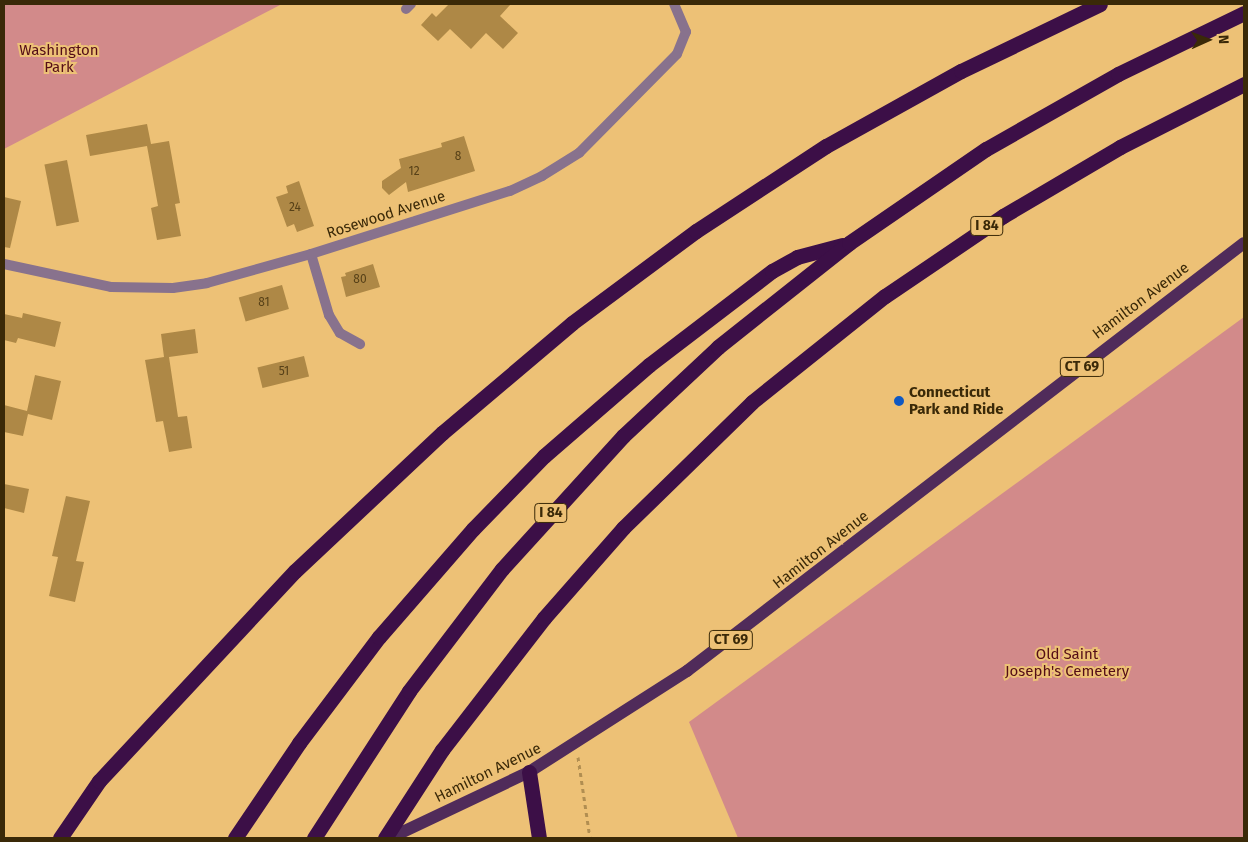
<!DOCTYPE html>
<html>
<head>
<meta charset="utf-8">
<style>
	body { margin:0 }
	#map { position:relative; width:1248px; height:842px; overflow:hidden; background:#edc176; font-family:"Fira Sans",sans-serif }
	div>[style] { position:absolute }
	.green>* { inset:0; background:#d28a8a }
	.building>* { inset:0; background:#ae8846; transform-origin:0 0 }
	.path>* { height:3px; margin-top:-1.5px; transform-origin:0; background:repeating-linear-gradient(90deg,#b18e51 0 4px,transparent 0 8px) }
	.street>* { height:10px; margin:-5px; padding:0 5px; transform-origin:5px; border-radius:5px; background:#88728d }
	.primary>* { height:12px; margin:-6px; padding:0 6px; transform-origin:6px; border-radius:6px; background:#502b5a }
	.highway>* { height:15px; margin:-7.5px; padding:0 7.5px; transform-origin:7.5px; border-radius:7.5px; background:#3c0f47 }
	.dots>* { width:14px; height:14px; translate:-50% -50%; box-sizing:border-box; border:2px solid #edc176; border-radius:50% }
	span { translate:-50% -50%; white-space:nowrap; text-align:center; line-height:1.15; -webkit-text-stroke:4px #edc176; paint-order:stroke }
	.number-label { font-size:12px; color:#574118 }
	.number-label span { -webkit-text-stroke-width:0 }
	.shield-label span { padding:1px 4px; background:#edc176; border:1px solid; border-radius:4px; -webkit-text-stroke-width:0 }
	.shield-label { font-size:14px; color:#3a2908; font-weight:700 }
	.park-label { font-size:15px; color:#540d17 }
	.street-label { font-size:15px; color:#3a2908 }
	.poi-label { font-size:15px; color:#3a2908; font-weight:700 }
	.left { translate:0 -50%; text-align:left }
	.frame { position:absolute; inset:0; border:5px solid #3a2908; pointer-events:none }
	.north { position:absolute; left:1183px; top:15px; width:50px; height:50px; -webkit-text-stroke:4px #edc176; paint-order:stroke; rotate:88deg; font-size:14px; font-weight:700; line-height:20px; text-align:center; color:#3a2908 }
	.north::after { content:''; display:block; margin:auto; width:18px; height:22px; background:#3a2908; clip-path:polygon(50% 0,100% 100%,50% 72%,0 100%) }
</style>
</head>
<body>
<div id="map">
	<div class="green">
		<i style="clip-path:polygon(4px 4px,282px 4px,4px 149px)"></i>
		<i style="clip-path:polygon(1244px 317px,1244px 838px,738px 838px,689px 722px)"></i>
	</div>
	<div class="building">
		<i style="clip-path:polygon(449px 4px,511px 4px,500px 16px,518px 33px,503px 49px,486px 33px,471px 49px,450px 29px,438px 41px,421px 25px,432px 13px,436px 17px)"></i>
		<i style="clip-path:polygon(147px 124px,151px 144px,169px 141px,180px 203px,175px 204px,181px 236px,157px 240px,151px 208px,158px 206px,147px 146px,90px 156px,86px 135px)"></i>
		<i style="clip-path:polygon(464px 136px,475px 171px,408px 192px,406px 182px,389px 195px,382px 188px,382px 181px,401px 168px,399px 159px,442px 147px,441px 143px)"></i>
		<i style="left:67px;top:160px;width:63px;height:23px;rotate:79deg"></i>
		<i style="clip-path:polygon(299px 181px,314px 226px,297px 232px,294px 224px,287px 227px,276px 197px,288px 193px,286px 186px)"></i>
		<i style="clip-path:polygon(4px 197px,21px 201px,10px 248px,4px 247px)"></i>
		<i style="clip-path:polygon(373px 264px,380px 287px,346px 297px,341px 277px,346px 276px,345px 273px)"></i>
		<i style="left:282px;top:285px;width:25px;height:45px;rotate:74deg"></i>
		<i style="clip-path:polygon(23px 313px,61px 322px,55px 347px,18px 338px,16px 343px,4px 340px,4px 314px,22px 318px)"></i>
		<i style="clip-path:polygon(195px 329px,198px 353px,169px 357px,178px 417px,187px 416px,192px 448px,169px 452px,163px 421px,156px 422px,145px 360px,164px 357px,161px 334px)"></i>
		<i style="left:304px;top:356px;width:21px;height:48px;rotate:76deg"></i>
		<i style="clip-path:polygon(35px 375px,61px 381px,52px 420px,28px 414px,23px 436px,4px 432px,4px 405px,27px 411px)"></i>
		<i style="clip-path:polygon(4px 484px,29px 489px,24px 513px,4px 508px)"></i>
		<i style="clip-path:polygon(66px 496px,90px 501px,76px 561px,84px 562px,75px 602px,49px 596px,58px 557px,52px 556px)"></i>
	</div>
	<div class="path">
		<i style="left:578px;top:757px;width:82px;rotate:81.6deg"></i>
	</div>
	<div class="street">
		<i style="left:406px;top:9px;width:7px;rotate:-45deg"></i>
		<i style="left:311px;top:254px;width:64px;rotate:73.6deg"></i>
		<i style="left:329px;top:315px;width:21px;rotate:59deg"></i>
		<i style="left:340px;top:333px;width:23px;rotate:29deg"></i>
		<i style="left:4px;top:264px;width:109px;rotate:12.1deg"></i>
		<i style="left:111px;top:287px;width:62px;rotate:0.9deg"></i>
		<i style="left:173px;top:288px;width:34px;rotate:-8deg"></i>
		<i style="left:207px;top:283px;width:108px;rotate:-15.6deg"></i>
		<i style="left:311px;top:254px;width:209px;rotate:-17.6deg"></i>
		<i style="left:510px;top:191px;width:35px;rotate:-25deg"></i>
		<i style="left:542px;top:176px;width:44px;rotate:-31.9deg"></i>
		<i style="left:579px;top:153px;width:139px;rotate:-45.3deg"></i>
		<i style="left:677px;top:54px;width:24px;rotate:-68deg"></i>
		<i style="left:686px;top:32px;width:30px;rotate:-113deg"></i>
	</div>
	<div class="primary">
		<i style="left:390px;top:838px;width:154px;rotate:-25.4deg"></i>
		<i style="left:529px;top:772px;width:188px;rotate:-32.6deg"></i>
		<i style="left:687px;top:671px;width:702px;rotate:-37.54deg"></i>
	</div>
	<div class="highway">
		<i style="left:529px;top:772px;width:67px;rotate:81.4deg"></i>
		<i style="left:60px;top:838px;width:69px;rotate:-55.6deg"></i>
		<i style="left:99px;top:781px;width:287px;rotate:-47deg"></i>
		<i style="left:295px;top:571px;width:202px;rotate:-43.2deg"></i>
		<i style="left:442px;top:433px;width:170px;rotate:-40.2deg"></i>
		<i style="left:572px;top:323px;width:154px;rotate:-36.6deg"></i>
		<i style="left:696px;top:231px;width:155px;rotate:-33.2deg"></i>
		<i style="left:826px;top:146px;width:154px;rotate:-29.1deg"></i>
		<i style="left:961px;top:71px;width:154px;rotate:-25.7deg"></i>
		<i style="left:235px;top:838px;width:115px;rotate:-56deg"></i>
		<i style="left:299px;top:743px;width:133px;rotate:-53deg"></i>
		<i style="left:379px;top:637px;width:143px;rotate:-49deg"></i>
		<i style="left:473px;top:529px;width:102px;rotate:-45.8deg"></i>
		<i style="left:544px;top:456px;width:139px;rotate:-40.9deg"></i>
		<i style="left:649px;top:365px;width:155px;rotate:-37.4deg"></i>
		<i style="left:772px;top:271px;width:29px;rotate:-29deg"></i>
		<i style="left:797px;top:257px;width:47px;rotate:-14.9deg"></i>
		<i style="left:314px;top:838px;width:175px;rotate:-57.1deg"></i>
		<i style="left:409px;top:691px;width:153px;rotate:-52.7deg"></i>
		<i style="left:502px;top:569px;width:180px;rotate:-47.7deg"></i>
		<i style="left:623px;top:436px;width:130px;rotate:-43.1deg"></i>
		<i style="left:718px;top:347px;width:167px;rotate:-38.4deg"></i>
		<i style="left:849px;top:243px;width:166px;rotate:-34.5deg"></i>
		<i style="left:986px;top:149px;width:152px;rotate:-29.6deg"></i>
		<i style="left:1118px;top:74px;width:140px;rotate:-25.8deg"></i>
		<i style="left:385px;top:838px;width:105px;rotate:-57.1deg"></i>
		<i style="left:442px;top:750px;width:167px;rotate:-52.3deg"></i>
		<i style="left:544px;top:618px;width:120px;rotate:-48.7deg"></i>
		<i style="left:623px;top:528px;width:180px;rotate:-44.3deg"></i>
		<i style="left:752px;top:402px;width:170px;rotate:-38.6deg"></i>
		<i style="left:885px;top:296px;width:143px;rotate:-34.1deg"></i>
		<i style="left:1003px;top:216px;width:136px;rotate:-30.5deg"></i>
		<i style="left:1120px;top:147px;width:139px;rotate:-26.9deg"></i>
	</div>
	<div class="dots">
		<i style="left:899px;top:401px;background:#1059c3"></i>
	</div>
	<div class="number-label">
		<span style="left:458px;top:157px">8</span>
		<span style="left:414px;top:172px">12</span>
		<span style="left:295px;top:208px">24</span>
		<span style="left:360px;top:280px">80</span>
		<span style="left:264px;top:303px">81</span>
		<span style="left:284px;top:372px">51</span>
	</div>
	<div class="shield-label">
		<span style="left:987px;top:226px">I 84</span>
		<span style="left:1082px;top:367px">CT 69</span>
		<span style="left:551px;top:513px">I 84</span>
		<span style="left:731px;top:640px">CT 69</span>
	</div>
	<div class="park-label">
		<span style="left:59px;top:59px">Washington<br>Park</span>
		<span style="left:1067px;top:663px">Old Saint<br>Joseph's Cemetery</span>
	</div>
	<div class="street-label">
		<span style="left:386px;top:215px;rotate:-18deg">Rosewood Avenue</span>
		<span style="left:1141px;top:301px;rotate:-37deg">Hamilton Avenue</span>
		<span style="left:821px;top:550px;rotate:-38deg">Hamilton Avenue</span>
		<span style="left:488px;top:773px;rotate:-26deg">Hamilton Avenue</span>
	</div>
	<div class="poi-label">
		<span class="left" style="left:909px;top:401px">Connecticut<br>Park and Ride</span>
	</div>
	<div class="frame"></div>
	<div class="north">N</div>
</div>
</body>
</html>
